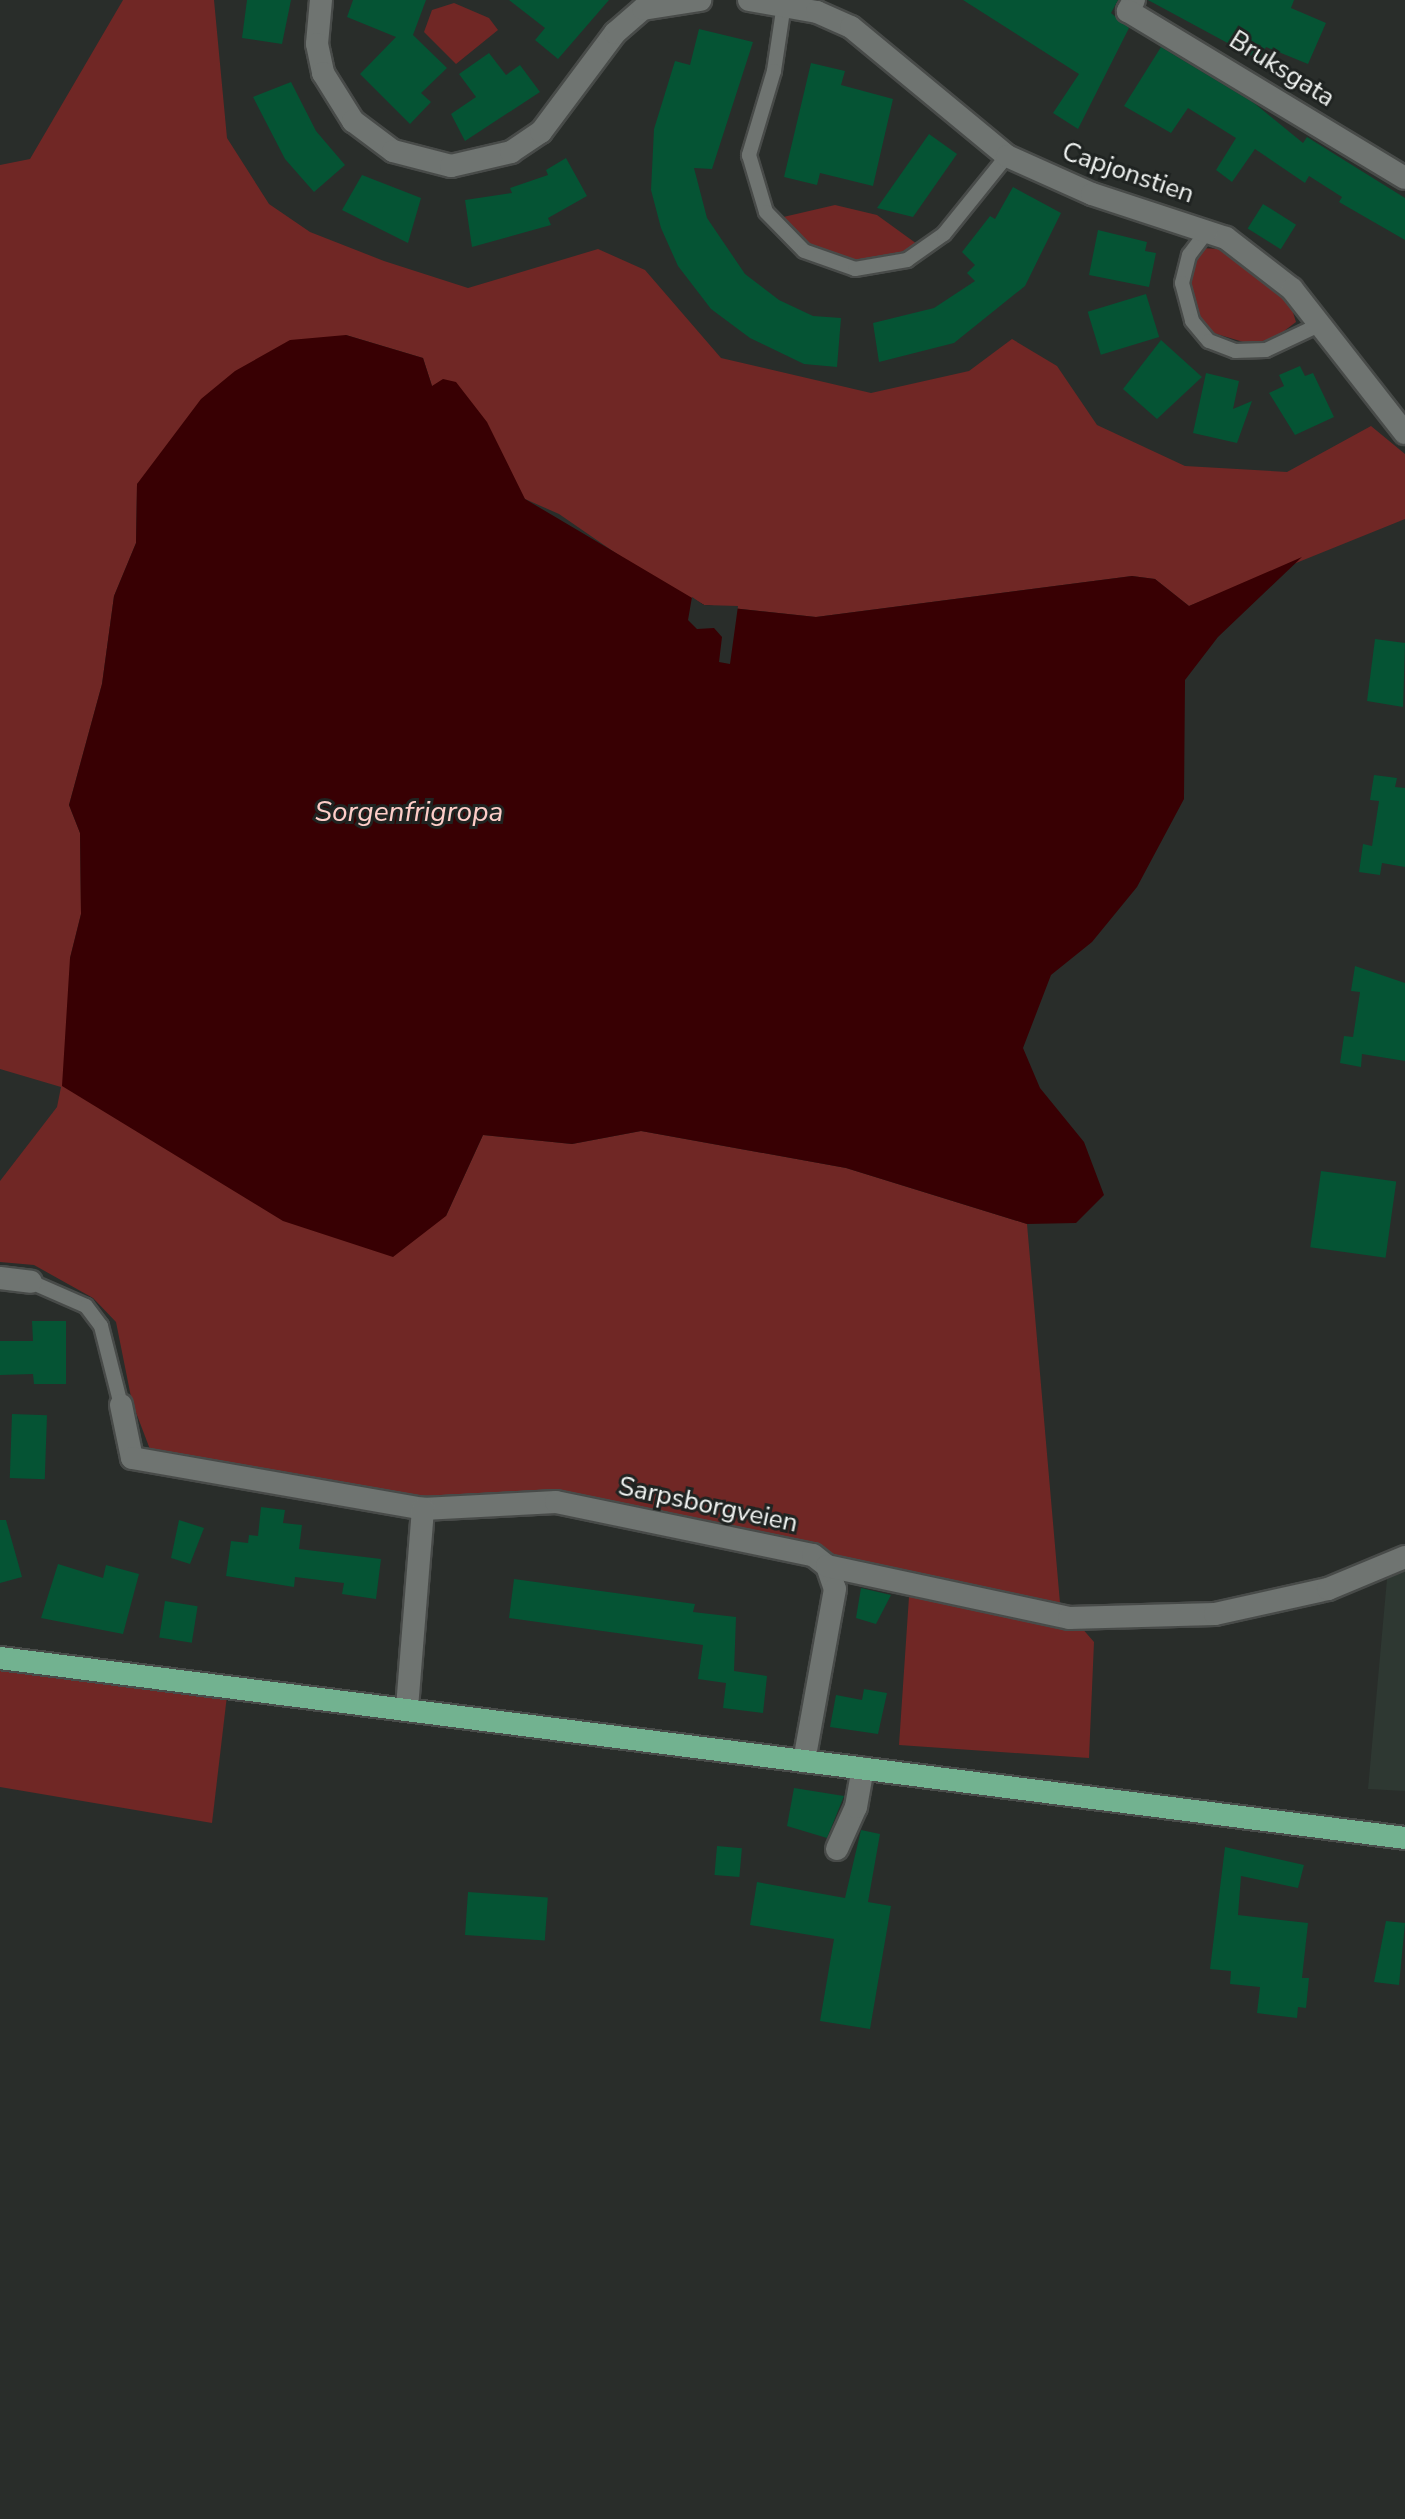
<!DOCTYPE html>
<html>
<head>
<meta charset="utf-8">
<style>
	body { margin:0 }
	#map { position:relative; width:1405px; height:2519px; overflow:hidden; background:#292d2a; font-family:"Nunito Sans",sans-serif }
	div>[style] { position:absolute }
	.built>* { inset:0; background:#2e3832 }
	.green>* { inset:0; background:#702725 }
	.water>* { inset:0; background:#380003 }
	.pier>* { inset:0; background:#292d2a }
	.building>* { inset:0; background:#055434; transform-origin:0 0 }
	.roads { filter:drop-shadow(2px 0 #484b49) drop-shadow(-2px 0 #484b49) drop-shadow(0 2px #484b49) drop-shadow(0 -2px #484b49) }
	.service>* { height:14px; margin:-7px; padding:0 7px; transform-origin:7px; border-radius:7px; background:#6f7471 }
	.minor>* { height:22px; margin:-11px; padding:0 11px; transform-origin:11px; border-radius:11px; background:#6f7471 }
	.trunk>* { height:22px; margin:-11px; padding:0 11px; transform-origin:11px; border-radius:11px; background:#72b290 }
	span { translate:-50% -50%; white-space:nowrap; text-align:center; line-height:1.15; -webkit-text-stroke:6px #1f2321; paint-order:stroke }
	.street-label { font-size:26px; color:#f1f4f2 }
	.water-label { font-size:28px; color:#fecdc8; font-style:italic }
</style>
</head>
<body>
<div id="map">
	<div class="built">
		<i style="clip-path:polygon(1405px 1570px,1405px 1791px,1368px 1789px,1387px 1579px)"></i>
	</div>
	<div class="green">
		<i style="clip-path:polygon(123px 0,214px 0,227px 138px,269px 204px,310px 232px,384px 261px,468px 288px,598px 249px,645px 270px,721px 358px,871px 393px,969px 371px,1012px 339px,1057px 366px,1097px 425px,1185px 466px,1287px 472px,1371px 426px,1405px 454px,1405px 519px,1189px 606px,1155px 579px,1132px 576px,816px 617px,704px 605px,649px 576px,559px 514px,525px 499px,432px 386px,423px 358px,346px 335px,137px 484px,136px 543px,114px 596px,102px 684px,69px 805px,80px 833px,81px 914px,70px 958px,446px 1216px,483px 1135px,572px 1144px,641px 1131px,846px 1168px,1027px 1224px,1060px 1603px,1094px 1642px,1089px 1758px,899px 1745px,910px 1582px,547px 1498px,427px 1510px,151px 1452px,132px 1402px,116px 1322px,93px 1298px,34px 1265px,0 1262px,0 1181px,57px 1107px,61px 1087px,0 1069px,0 165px,30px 159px)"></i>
		<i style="clip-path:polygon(454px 3px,489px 18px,498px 30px,456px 64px,424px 32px,432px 10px)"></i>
		<i style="clip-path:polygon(835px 205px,877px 215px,917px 244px,893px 256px,847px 260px,809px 246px,779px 218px)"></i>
		<i style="clip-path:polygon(1202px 248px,1218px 249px,1257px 275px,1291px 306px,1296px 322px,1275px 338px,1250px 344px,1210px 332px,1194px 308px,1189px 280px)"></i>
		<i style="clip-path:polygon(0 1658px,228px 1687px,212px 1823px,0 1787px)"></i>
	</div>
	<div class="water">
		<i style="clip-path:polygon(346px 335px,423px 358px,432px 386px,443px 379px,456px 382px,487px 422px,525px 499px,704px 605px,816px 617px,1132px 576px,1155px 579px,1189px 606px,1302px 557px,1218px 637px,1185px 680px,1184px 799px,1137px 887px,1092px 942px,1051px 975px,1023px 1048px,1040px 1088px,1084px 1142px,1104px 1195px,1076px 1223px,1027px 1224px,846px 1168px,641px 1131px,572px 1144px,483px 1135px,446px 1216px,393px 1257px,283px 1221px,62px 1086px,70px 958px,81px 914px,80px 833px,69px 805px,102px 684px,114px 596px,136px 543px,137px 484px,201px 399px,235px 371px,290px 340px)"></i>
	</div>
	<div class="pier">
		<i style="clip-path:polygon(692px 597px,704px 605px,738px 606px,730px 664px,719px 662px,722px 637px,714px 628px,697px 629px,688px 620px)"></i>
	</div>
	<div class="building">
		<i style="clip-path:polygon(247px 0,291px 0,282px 44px,242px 38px)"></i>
		<i style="clip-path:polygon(353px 0,426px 0,413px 35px,447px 68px,421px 93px,431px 102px,410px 124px,360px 74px,396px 37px,347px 17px)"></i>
		<i style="clip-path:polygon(509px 0,609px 0,558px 59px,535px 40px,545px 28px)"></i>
		<i style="clip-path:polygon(963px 0,1118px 0,1111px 13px,1129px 28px,1078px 129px,1053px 113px,1079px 74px)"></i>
		<i style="clip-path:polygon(1148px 0,1294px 0,1291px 8px,1326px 23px,1308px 64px,1266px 47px,1259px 60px)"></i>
		<i style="clip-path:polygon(699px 29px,753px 42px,712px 169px,694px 168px,707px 218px,745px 274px,779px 300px,813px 316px,841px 318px,837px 367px,804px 364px,750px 338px,711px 309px,678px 266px,661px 228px,651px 190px,654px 129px,675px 61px,690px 65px)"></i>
		<i style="clip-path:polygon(1161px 47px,1254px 103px,1303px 143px,1307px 137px,1405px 198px,1405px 240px,1339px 202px,1342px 197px,1309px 176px,1305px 183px,1255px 149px,1232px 182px,1216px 170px,1236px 138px,1188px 108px,1171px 133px,1124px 106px)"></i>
		<i style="clip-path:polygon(489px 53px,506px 75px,520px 65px,540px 92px,465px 141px,451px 114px,476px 97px,459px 74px)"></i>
		<i style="clip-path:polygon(811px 63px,845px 71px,841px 85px,893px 99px,873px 186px,820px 173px,817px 185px,784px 177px)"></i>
		<i style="clip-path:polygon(291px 82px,316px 131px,345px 165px,314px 192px,285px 159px,253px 97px)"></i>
		<i style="clip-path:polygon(929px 134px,957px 154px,913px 217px,877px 208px)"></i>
		<i style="clip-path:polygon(566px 158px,587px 196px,548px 218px,551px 225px,472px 247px,465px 200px,512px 193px,510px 188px,548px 175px,546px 170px)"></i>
		<i style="clip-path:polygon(362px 175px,421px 198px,408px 243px,342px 210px)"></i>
		<i style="clip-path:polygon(1013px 187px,1061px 213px,1025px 286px,954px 343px,879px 362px,873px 323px,934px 308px,975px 281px,967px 273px,975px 265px,962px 252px,990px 216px,995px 219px)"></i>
		<i style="left:1263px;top:204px;width:39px;height:29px;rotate:32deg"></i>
		<i style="clip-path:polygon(1098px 230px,1147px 242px,1145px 251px,1156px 253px,1149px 287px,1089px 275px)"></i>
		<i style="left:1146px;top:294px;width:45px;height:61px;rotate:73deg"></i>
		<i style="clip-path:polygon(1161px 340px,1202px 377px,1157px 419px,1123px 389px)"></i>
		<i style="clip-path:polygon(1300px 366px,1305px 376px,1313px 373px,1334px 417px,1295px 435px,1269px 393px,1284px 386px,1279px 375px)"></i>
		<i style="clip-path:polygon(1206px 373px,1239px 381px,1233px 409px,1252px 401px,1237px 443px,1193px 433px)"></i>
		<i style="clip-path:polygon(1375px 639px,1405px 643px,1403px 707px,1367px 701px)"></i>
		<i style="clip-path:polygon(1374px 775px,1397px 778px,1395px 787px,1405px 788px,1405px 867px,1382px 863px,1380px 875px,1359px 872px,1363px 844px,1372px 846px,1379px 801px,1370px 800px)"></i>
		<i style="clip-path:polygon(1355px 966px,1405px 983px,1405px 1061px,1362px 1054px,1361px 1067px,1340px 1063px,1344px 1036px,1353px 1037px,1360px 992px,1351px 991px)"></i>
		<i style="left:1321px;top:1171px;width:76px;height:77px;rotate:8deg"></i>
		<i style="clip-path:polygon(32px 1321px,66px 1321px,66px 1384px,34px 1384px,33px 1374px,0 1375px,0 1341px,33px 1341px)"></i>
		<i style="left:12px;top:1414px;width:35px;height:64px;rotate:2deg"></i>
		<i style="clip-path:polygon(261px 1507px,285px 1510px,283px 1523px,302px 1525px,299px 1549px,381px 1559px,376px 1599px,342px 1594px,344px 1583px,295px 1577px,294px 1587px,226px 1576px,231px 1541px,248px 1543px,249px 1535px,258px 1536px)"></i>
		<i style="clip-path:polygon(0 1520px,6px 1520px,22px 1577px,0 1583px)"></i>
		<i style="clip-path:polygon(179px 1520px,204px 1528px,190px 1564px,171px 1558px)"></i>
		<i style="clip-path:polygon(58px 1564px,103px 1578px,106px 1565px,139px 1574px,123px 1634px,41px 1618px)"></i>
		<i style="clip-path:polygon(514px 1579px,695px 1604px,693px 1612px,736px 1617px,734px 1671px,767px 1676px,763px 1713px,723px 1708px,726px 1683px,698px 1679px,703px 1645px,509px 1618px)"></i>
		<i style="clip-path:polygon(861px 1588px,891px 1595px,876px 1624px,856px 1618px)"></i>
		<i style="left:165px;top:1601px;width:33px;height:37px;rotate:9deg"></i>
		<i style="clip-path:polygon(864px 1689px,887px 1693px,878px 1734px,830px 1727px,836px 1695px,862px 1700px)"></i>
		<i style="clip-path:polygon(794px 1788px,844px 1796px,827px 1838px,787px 1826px)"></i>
		<i style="clip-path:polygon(861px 1830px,880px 1834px,868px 1902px,891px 1906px,870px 2029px,820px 2021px,834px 1939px,750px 1925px,757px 1882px,845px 1898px)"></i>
		<i style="left:717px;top:1846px;width:25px;height:29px;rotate:5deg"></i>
		<i style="clip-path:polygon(1225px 1847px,1304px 1865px,1298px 1888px,1241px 1876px,1238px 1915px,1308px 1923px,1302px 1978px,1309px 1978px,1306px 2008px,1298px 2007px,1297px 2018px,1257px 2013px,1260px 1987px,1230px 1984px,1231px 1971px,1210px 1969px)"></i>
		<i style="left:468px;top:1892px;width:80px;height:43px;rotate:4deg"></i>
		<i style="clip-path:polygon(1386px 1921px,1405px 1923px,1399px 1985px,1374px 1982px)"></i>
	</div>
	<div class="roads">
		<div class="service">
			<i style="left:784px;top:4px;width:68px;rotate:98.5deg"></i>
			<i style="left:774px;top:71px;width:88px;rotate:106.6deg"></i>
			<i style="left:749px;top:155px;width:59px;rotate:73.4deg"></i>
			<i style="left:766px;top:212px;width:54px;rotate:45.7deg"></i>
			<i style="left:804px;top:251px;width:54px;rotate:19.4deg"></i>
			<i style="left:855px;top:269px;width:53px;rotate:-9.8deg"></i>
			<i style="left:907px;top:260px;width:45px;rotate:-35.1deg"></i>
			<i style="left:944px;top:234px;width:100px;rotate:-51.1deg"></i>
			<i style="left:1208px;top:230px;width:31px;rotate:127deg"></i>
			<i style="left:1189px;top:255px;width:29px;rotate:104deg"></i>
			<i style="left:1182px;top:283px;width:39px;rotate:75deg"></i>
			<i style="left:1192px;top:321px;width:26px;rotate:50deg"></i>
			<i style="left:1209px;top:341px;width:28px;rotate:21deg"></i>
			<i style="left:1235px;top:351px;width:31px;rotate:-2deg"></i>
			<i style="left:1266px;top:350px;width:61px;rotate:-25.3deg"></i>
			<i style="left:31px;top:1282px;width:60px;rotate:23.6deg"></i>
			<i style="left:86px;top:1306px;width:25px;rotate:53deg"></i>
			<i style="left:101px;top:1326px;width:81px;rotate:75.8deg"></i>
		</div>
		<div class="minor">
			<i style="left:321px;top:0;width:44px;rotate:95.2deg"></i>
			<i style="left:317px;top:44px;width:30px;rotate:78deg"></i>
			<i style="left:323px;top:73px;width:57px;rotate:58deg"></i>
			<i style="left:353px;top:121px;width:50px;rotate:36.9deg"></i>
			<i style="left:393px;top:151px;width:60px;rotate:14.5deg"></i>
			<i style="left:451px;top:166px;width:62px;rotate:-13.1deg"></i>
			<i style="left:511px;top:152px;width:36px;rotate:-34deg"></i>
			<i style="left:541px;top:132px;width:124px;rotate:-53.2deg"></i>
			<i style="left:615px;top:33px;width:37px;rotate:-41deg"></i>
			<i style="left:643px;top:9px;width:58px;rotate:-9deg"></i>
			<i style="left:749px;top:0;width:69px;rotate:10deg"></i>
			<i style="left:817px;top:12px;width:37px;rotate:24deg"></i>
			<i style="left:851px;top:27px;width:202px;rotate:39.6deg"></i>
			<i style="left:1007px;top:156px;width:93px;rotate:24.1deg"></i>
			<i style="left:1092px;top:194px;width:141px;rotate:18.2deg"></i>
			<i style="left:1226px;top:238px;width:83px;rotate:37.7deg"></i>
			<i style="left:1292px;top:289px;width:183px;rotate:51.9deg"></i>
			<i style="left:1134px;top:0;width:13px;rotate:119deg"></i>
			<i style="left:1128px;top:11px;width:323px;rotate:31.1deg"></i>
			<i style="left:0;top:1278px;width:31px;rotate:7deg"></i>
			<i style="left:121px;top:1405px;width:54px;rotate:78.3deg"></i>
			<i style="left:132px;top:1458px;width:295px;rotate:9.9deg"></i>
			<i style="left:423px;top:1509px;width:133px;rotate:-3deg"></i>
			<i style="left:556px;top:1502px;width:262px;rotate:11.7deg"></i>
			<i style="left:813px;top:1555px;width:18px;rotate:38deg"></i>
			<i style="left:827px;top:1566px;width:24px;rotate:71deg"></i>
			<i style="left:835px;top:1589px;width:175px;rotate:100.2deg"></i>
			<i style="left:827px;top:1566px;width:248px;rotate:12.1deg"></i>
			<i style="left:1069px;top:1618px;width:146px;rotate:-1.6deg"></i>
			<i style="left:1215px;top:1614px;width:116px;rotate:-12.5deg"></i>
			<i style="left:1328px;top:1589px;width:83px;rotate:-22.6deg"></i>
			<i style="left:407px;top:1708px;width:200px;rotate:-85.4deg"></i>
			<i style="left:837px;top:1849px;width:46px;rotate:-65.7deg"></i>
			<i style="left:856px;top:1807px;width:39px;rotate:-80deg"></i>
		</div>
		<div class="trunk">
			<i style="left:0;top:1658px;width:1416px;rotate:7.3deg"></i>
		</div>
	</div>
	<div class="street-label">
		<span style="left:1282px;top:69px;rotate:32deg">Bruksgata</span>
		<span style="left:1128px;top:173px;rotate:19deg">Capjonstien</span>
		<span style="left:708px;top:1505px;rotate:12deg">Sarpsborgveien</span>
	</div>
	<div class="water-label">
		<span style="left:409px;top:812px">Sorgenfrigropa</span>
	</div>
</div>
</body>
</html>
